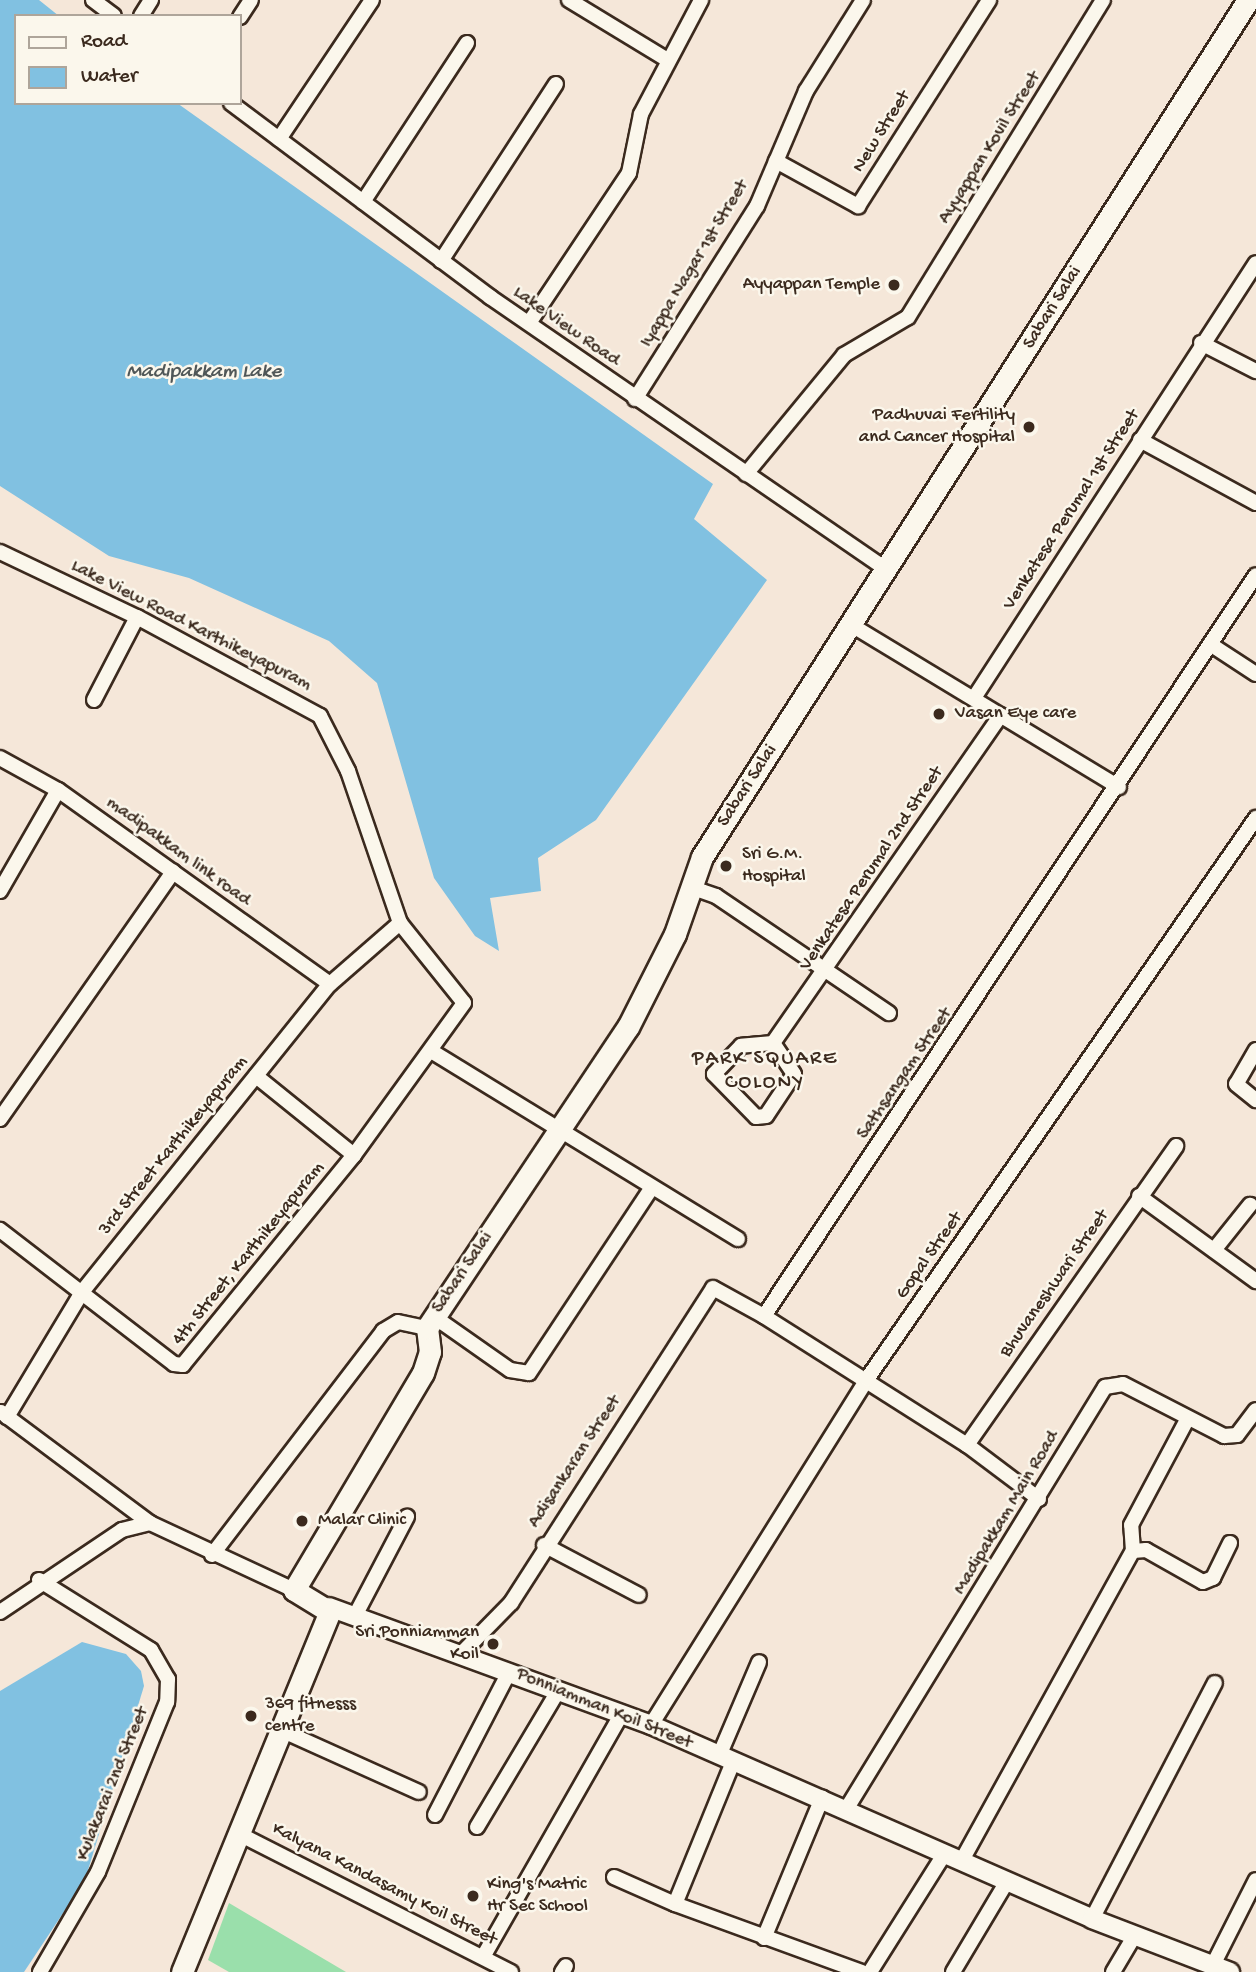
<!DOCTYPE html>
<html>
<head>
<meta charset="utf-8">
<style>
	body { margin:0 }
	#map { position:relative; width:1256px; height:1972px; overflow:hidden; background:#f5e7d9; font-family:"Gochi Hand",sans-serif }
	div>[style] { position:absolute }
	.green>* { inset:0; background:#9adfab }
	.water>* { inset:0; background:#81c1e1 }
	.roads { filter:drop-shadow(2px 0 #3b2a1e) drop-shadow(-2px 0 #3b2a1e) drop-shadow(0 2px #3b2a1e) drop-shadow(0 -2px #3b2a1e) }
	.minor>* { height:14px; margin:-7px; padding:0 7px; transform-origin:7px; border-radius:7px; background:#fbf7ec }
	.tertiary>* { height:18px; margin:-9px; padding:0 9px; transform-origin:9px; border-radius:9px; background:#fbf7ec }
	.secondary>* { height:21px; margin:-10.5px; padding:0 10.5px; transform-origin:10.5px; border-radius:10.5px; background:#fbf7ec }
	.dots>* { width:19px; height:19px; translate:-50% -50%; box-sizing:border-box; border:4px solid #fbf7ec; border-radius:50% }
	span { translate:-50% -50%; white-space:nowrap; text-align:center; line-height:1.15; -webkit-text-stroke:5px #fbf7ec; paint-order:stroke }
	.street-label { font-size:19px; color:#3b2a1e }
	.poi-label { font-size:19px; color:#3b2a1e }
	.right { translate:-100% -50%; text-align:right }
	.left { translate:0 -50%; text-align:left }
	.water-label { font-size:21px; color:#505758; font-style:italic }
	.neighbourhood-label { font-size:21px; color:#3b2a1e; letter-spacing:2px }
	.legend { position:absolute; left:14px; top:14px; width:228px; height:91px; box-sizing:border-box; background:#fbf7ec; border:2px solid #aea59a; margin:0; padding:9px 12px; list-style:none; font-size:21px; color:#3b2a1e }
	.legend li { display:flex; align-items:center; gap:14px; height:35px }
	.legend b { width:35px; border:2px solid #aea59a }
</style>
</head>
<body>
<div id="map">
	<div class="green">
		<i style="clip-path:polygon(229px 1903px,346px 1972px,229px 1972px,208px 1960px)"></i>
	</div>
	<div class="water">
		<i style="clip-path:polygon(0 0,39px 0,59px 16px,16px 16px,16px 103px,177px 103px,713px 484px,694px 519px,767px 580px,596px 820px,538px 858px,541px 891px,490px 898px,499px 951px,475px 936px,434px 878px,377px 683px,329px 641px,189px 578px,109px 556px,0 486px)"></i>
		<i style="clip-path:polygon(82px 1642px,126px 1654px,141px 1671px,144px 1686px,85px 1880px,24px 1972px,0 1972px,0 1691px)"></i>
	</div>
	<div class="roads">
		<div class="minor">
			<i style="left:93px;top:0;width:26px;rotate:37deg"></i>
			<i style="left:569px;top:0;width:114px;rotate:31.3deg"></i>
			<i style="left:141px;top:16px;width:19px;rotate:-58deg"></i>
			<i style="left:240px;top:17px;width:20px;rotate:-57deg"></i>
			<i style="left:231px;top:103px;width:324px;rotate:36.8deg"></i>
			<i style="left:490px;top:297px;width:483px;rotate:34.5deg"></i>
			<i style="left:279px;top:139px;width:167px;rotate:-56.2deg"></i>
			<i style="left:776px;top:161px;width:94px;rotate:28.8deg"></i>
			<i style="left:858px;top:206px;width:244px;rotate:-57.5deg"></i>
			<i style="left:363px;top:202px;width:190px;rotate:-56.8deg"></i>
			<i style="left:441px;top:261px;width:211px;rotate:-57deg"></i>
			<i style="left:529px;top:323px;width:180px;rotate:-56.3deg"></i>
			<i style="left:629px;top:173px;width:60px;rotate:-78.5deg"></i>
			<i style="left:641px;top:114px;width:129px;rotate:-62.2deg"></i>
			<i style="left:1201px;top:343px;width:62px;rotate:27deg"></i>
			<i style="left:635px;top:399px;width:228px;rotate:-57.7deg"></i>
			<i style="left:757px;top:206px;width:125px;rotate:-66.9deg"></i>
			<i style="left:806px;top:91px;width:107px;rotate:-57.9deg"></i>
			<i style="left:1140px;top:440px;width:132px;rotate:28.5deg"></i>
			<i style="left:746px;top:474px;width:154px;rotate:-50.5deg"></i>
			<i style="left:844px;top:355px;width:74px;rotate:-30.7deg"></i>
			<i style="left:908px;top:317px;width:372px;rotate:-58.4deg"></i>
			<i style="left:0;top:552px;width:152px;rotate:25.4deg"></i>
			<i style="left:137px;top:617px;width:208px;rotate:28.4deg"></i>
			<i style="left:320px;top:716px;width:62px;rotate:63deg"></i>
			<i style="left:348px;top:771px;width:161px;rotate:71.1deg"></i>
			<i style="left:400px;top:923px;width:102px;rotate:51.3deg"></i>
			<i style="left:464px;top:1003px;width:188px;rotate:125.9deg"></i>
			<i style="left:354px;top:1155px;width:271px;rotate:129.2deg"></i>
			<i style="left:183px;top:1365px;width:9px;rotate:-174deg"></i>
			<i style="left:174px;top:1364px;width:220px;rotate:-142.4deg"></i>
			<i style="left:853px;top:626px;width:311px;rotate:31.2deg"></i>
			<i style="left:1210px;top:644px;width:55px;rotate:33.1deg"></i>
			<i style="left:974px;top:698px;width:518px;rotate:-57.05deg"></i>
			<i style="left:94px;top:700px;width:93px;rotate:-62.6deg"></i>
			<i style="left:0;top:758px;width:66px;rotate:28.9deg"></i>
			<i style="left:58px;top:790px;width:334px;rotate:35.5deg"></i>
			<i style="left:693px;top:888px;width:24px;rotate:19deg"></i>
			<i style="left:716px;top:896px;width:209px;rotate:34.1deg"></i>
			<i style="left:0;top:891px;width:116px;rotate:-60.1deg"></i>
			<i style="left:773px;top:1043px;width:32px;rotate:175deg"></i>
			<i style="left:741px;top:1046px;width:39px;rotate:134deg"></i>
			<i style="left:714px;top:1074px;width:60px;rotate:45.7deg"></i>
			<i style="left:756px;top:1117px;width:10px;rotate:-6deg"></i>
			<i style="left:766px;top:1116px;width:50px;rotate:-56.3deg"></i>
			<i style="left:794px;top:1074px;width:37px;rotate:-124deg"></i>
			<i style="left:773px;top:1043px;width:399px;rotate:-55.2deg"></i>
			<i style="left:1256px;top:1050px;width:39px;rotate:120deg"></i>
			<i style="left:1236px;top:1084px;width:26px;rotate:39deg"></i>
			<i style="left:431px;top:1051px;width:360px;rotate:31.5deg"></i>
			<i style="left:256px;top:1076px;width:126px;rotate:38.9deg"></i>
			<i style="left:0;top:1119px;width:302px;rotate:-55deg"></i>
			<i style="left:1139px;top:1196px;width:145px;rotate:36deg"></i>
			<i style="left:1214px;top:1250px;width:58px;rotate:-51.3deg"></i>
			<i style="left:433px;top:1316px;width:94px;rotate:35deg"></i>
			<i style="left:510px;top:1370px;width:19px;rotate:9deg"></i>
			<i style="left:529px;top:1373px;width:219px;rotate:-56.5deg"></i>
			<i style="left:1px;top:1412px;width:186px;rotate:36.7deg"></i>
			<i style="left:150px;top:1523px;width:159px;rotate:25deg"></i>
			<i style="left:7px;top:1417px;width:146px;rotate:-59deg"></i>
			<i style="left:82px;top:1292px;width:395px;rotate:-51.2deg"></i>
			<i style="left:330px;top:984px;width:93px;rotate:-41.1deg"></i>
			<i style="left:967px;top:1445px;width:365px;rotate:-55deg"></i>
			<i style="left:1039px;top:1499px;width:90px;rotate:-143.1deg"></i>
			<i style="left:967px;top:1445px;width:241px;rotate:-147.6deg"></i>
			<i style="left:764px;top:1316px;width:889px;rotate:-56.42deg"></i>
			<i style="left:544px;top:1545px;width:107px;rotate:27.8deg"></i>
			<i style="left:1133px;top:1551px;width:26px;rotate:-94deg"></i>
			<i style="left:1131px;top:1525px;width:121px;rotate:-62deg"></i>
			<i style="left:212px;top:1555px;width:282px;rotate:-52.6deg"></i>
			<i style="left:383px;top:1331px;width:17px;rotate:-31deg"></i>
			<i style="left:398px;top:1322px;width:30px;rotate:12deg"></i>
			<i style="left:39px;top:1580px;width:132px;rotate:32deg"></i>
			<i style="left:151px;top:1650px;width:34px;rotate:60deg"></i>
			<i style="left:168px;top:1679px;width:23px;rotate:92deg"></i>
			<i style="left:167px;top:1702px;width:183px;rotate:112.1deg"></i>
			<i style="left:98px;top:1872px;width:116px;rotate:120.1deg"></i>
			<i style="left:0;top:1612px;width:147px;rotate:-33.9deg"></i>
			<i style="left:122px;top:1530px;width:29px;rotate:-14deg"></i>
			<i style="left:356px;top:1614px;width:110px;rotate:-62.3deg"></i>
			<i style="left:463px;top:1652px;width:69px;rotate:-45.6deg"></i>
			<i style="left:511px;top:1603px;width:374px;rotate:-57.3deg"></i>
			<i style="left:713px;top:1288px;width:58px;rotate:28.8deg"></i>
			<i style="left:651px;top:1725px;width:408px;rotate:-58deg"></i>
			<i style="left:867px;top:1379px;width:683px;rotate:-55.26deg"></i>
			<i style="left:281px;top:1730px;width:151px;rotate:24.2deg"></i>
			<i style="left:719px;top:1756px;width:102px;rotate:-66.9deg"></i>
			<i style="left:733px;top:1762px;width:153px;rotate:112.2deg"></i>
			<i style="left:675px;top:1904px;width:199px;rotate:20deg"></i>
			<i style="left:847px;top:1808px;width:494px;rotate:-58.5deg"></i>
			<i style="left:1105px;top:1387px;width:18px;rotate:-9deg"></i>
			<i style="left:1123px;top:1384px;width:114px;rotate:27.2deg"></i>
			<i style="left:1224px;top:1436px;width:13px;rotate:-4deg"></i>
			<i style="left:1237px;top:1435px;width:31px;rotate:-53deg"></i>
			<i style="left:435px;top:1815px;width:161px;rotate:-62.6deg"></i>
			<i style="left:477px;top:1827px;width:158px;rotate:-59.2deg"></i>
			<i style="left:239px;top:1834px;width:305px;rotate:26.9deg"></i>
			<i style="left:961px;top:1862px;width:355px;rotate:-61.1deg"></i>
			<i style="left:1133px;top:1551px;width:13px;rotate:-4deg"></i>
			<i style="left:1146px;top:1550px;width:65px;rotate:29.3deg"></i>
			<i style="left:1203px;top:1582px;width:11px;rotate:-22deg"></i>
			<i style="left:1213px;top:1578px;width:39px;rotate:-64deg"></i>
			<i style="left:614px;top:1877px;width:67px;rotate:23.9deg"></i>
			<i style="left:1092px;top:1919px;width:266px;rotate:-62.5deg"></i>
			<i style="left:764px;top:1938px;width:152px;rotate:-67.5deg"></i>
			<i style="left:483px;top:1957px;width:276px;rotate:-60.3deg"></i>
			<i style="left:1213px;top:1965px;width:95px;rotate:-63.2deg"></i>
			<i style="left:562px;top:1972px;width:7px;rotate:-56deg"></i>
			<i style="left:870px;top:1972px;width:141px;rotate:-57.8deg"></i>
			<i style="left:953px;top:1972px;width:104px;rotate:-59.2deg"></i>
			<i style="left:1113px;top:1972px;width:43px;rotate:-59.3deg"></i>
		</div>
		<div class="tertiary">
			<i style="left:329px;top:1607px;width:343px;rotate:20.1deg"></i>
			<i style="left:651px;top:1725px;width:482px;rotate:23.7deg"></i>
			<i style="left:1092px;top:1919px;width:148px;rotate:21deg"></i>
		</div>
		<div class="secondary">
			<i style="left:182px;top:1972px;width:389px;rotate:-67.7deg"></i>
			<i style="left:330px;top:1612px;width:42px;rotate:-148.6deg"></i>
			<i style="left:294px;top:1590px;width:252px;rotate:-59.3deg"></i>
			<i style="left:423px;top:1373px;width:22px;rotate:-72deg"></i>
			<i style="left:430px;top:1352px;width:24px;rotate:-97deg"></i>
			<i style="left:427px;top:1328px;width:362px;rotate:-56.3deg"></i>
			<i style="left:628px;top:1027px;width:104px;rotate:-63.2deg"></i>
			<i style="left:675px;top:934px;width:82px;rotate:-70.7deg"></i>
			<i style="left:702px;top:857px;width:1016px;rotate:-57.5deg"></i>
		</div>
	</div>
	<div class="dots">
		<i style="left:894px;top:285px;background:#3b2a1e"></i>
		<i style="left:1029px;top:427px;background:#3b2a1e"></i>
		<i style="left:939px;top:714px;background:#3b2a1e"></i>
		<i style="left:726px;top:866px;background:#3b2a1e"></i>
		<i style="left:302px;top:1521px;background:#3b2a1e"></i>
		<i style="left:493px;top:1644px;background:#3b2a1e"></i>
		<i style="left:251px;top:1716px;background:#3b2a1e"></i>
		<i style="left:473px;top:1896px;background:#3b2a1e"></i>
	</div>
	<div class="street-label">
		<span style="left:882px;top:132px;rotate:-58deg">New Street</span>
		<span style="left:990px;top:148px;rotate:-58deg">Ayyappan Kovil Street</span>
		<span style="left:695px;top:264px;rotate:-59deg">Iyappa Nagar 1st Street</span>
		<span style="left:1053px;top:308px;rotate:-58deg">Sabari Salai</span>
		<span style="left:566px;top:327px;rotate:35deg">Lake View Road</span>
		<span style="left:1072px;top:510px;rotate:-57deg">Venkatesa Perumal 1st Street</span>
		<span style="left:191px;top:626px;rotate:27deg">Lake View Road Karthikeyapuram</span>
		<span style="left:748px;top:786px;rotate:-57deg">Sabari Salai</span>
		<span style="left:178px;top:852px;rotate:36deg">madipakkam link road</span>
		<span style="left:872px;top:869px;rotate:-56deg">Venkatesa Perumal 2nd Street</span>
		<span style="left:905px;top:1074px;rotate:-56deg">Sathsangam Street</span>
		<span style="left:174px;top:1146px;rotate:-51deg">3rd Street Karthikeyapuram</span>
		<span style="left:249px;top:1254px;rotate:-51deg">4th Street, Karthikeyapuram</span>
		<span style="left:930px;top:1256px;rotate:-55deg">Gopal Street</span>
		<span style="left:463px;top:1273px;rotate:-56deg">Sabari Salai</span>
		<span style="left:1055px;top:1284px;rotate:-55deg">Bhuvaneshwari Street</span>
		<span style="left:575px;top:1462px;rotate:-57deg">Adisankaran Street</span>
		<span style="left:1007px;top:1513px;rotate:-59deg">Madipakkam Main Road</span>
		<span style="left:604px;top:1709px;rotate:22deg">Ponniamman Koil Street</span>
		<span style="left:113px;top:1784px;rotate:-68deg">Kulakarai 2nd Street</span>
		<span style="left:384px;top:1885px;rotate:27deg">Kalyana Kandasamy Koil Street</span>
	</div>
	<div class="poi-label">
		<span class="right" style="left:880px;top:285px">Ayyappan Temple</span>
		<span class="right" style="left:1015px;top:427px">Padhuvai Fertility<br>and Cancer Hospital</span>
		<span class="left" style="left:955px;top:714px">Vasan Eye care</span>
		<span class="left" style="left:742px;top:866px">Sri G.M.<br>Hospital</span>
		<span class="left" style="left:318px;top:1521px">Malar Clinic</span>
		<span class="right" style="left:479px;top:1644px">Sri Ponniamman<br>Koil</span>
		<span class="left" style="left:265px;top:1716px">369 fitnesss<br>centre</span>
		<span class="left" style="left:487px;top:1896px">King's Matric<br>Hr Sec School</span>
	</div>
	<div class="water-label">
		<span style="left:204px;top:373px">Madipakkam Lake</span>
	</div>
	<div class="neighbourhood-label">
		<span style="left:765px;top:1072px">PARK SQUARE<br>COLONY</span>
	</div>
	<ul class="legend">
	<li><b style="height:9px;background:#fbf7ec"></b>Road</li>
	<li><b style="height:19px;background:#81c1e1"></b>Water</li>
	</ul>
</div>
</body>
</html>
